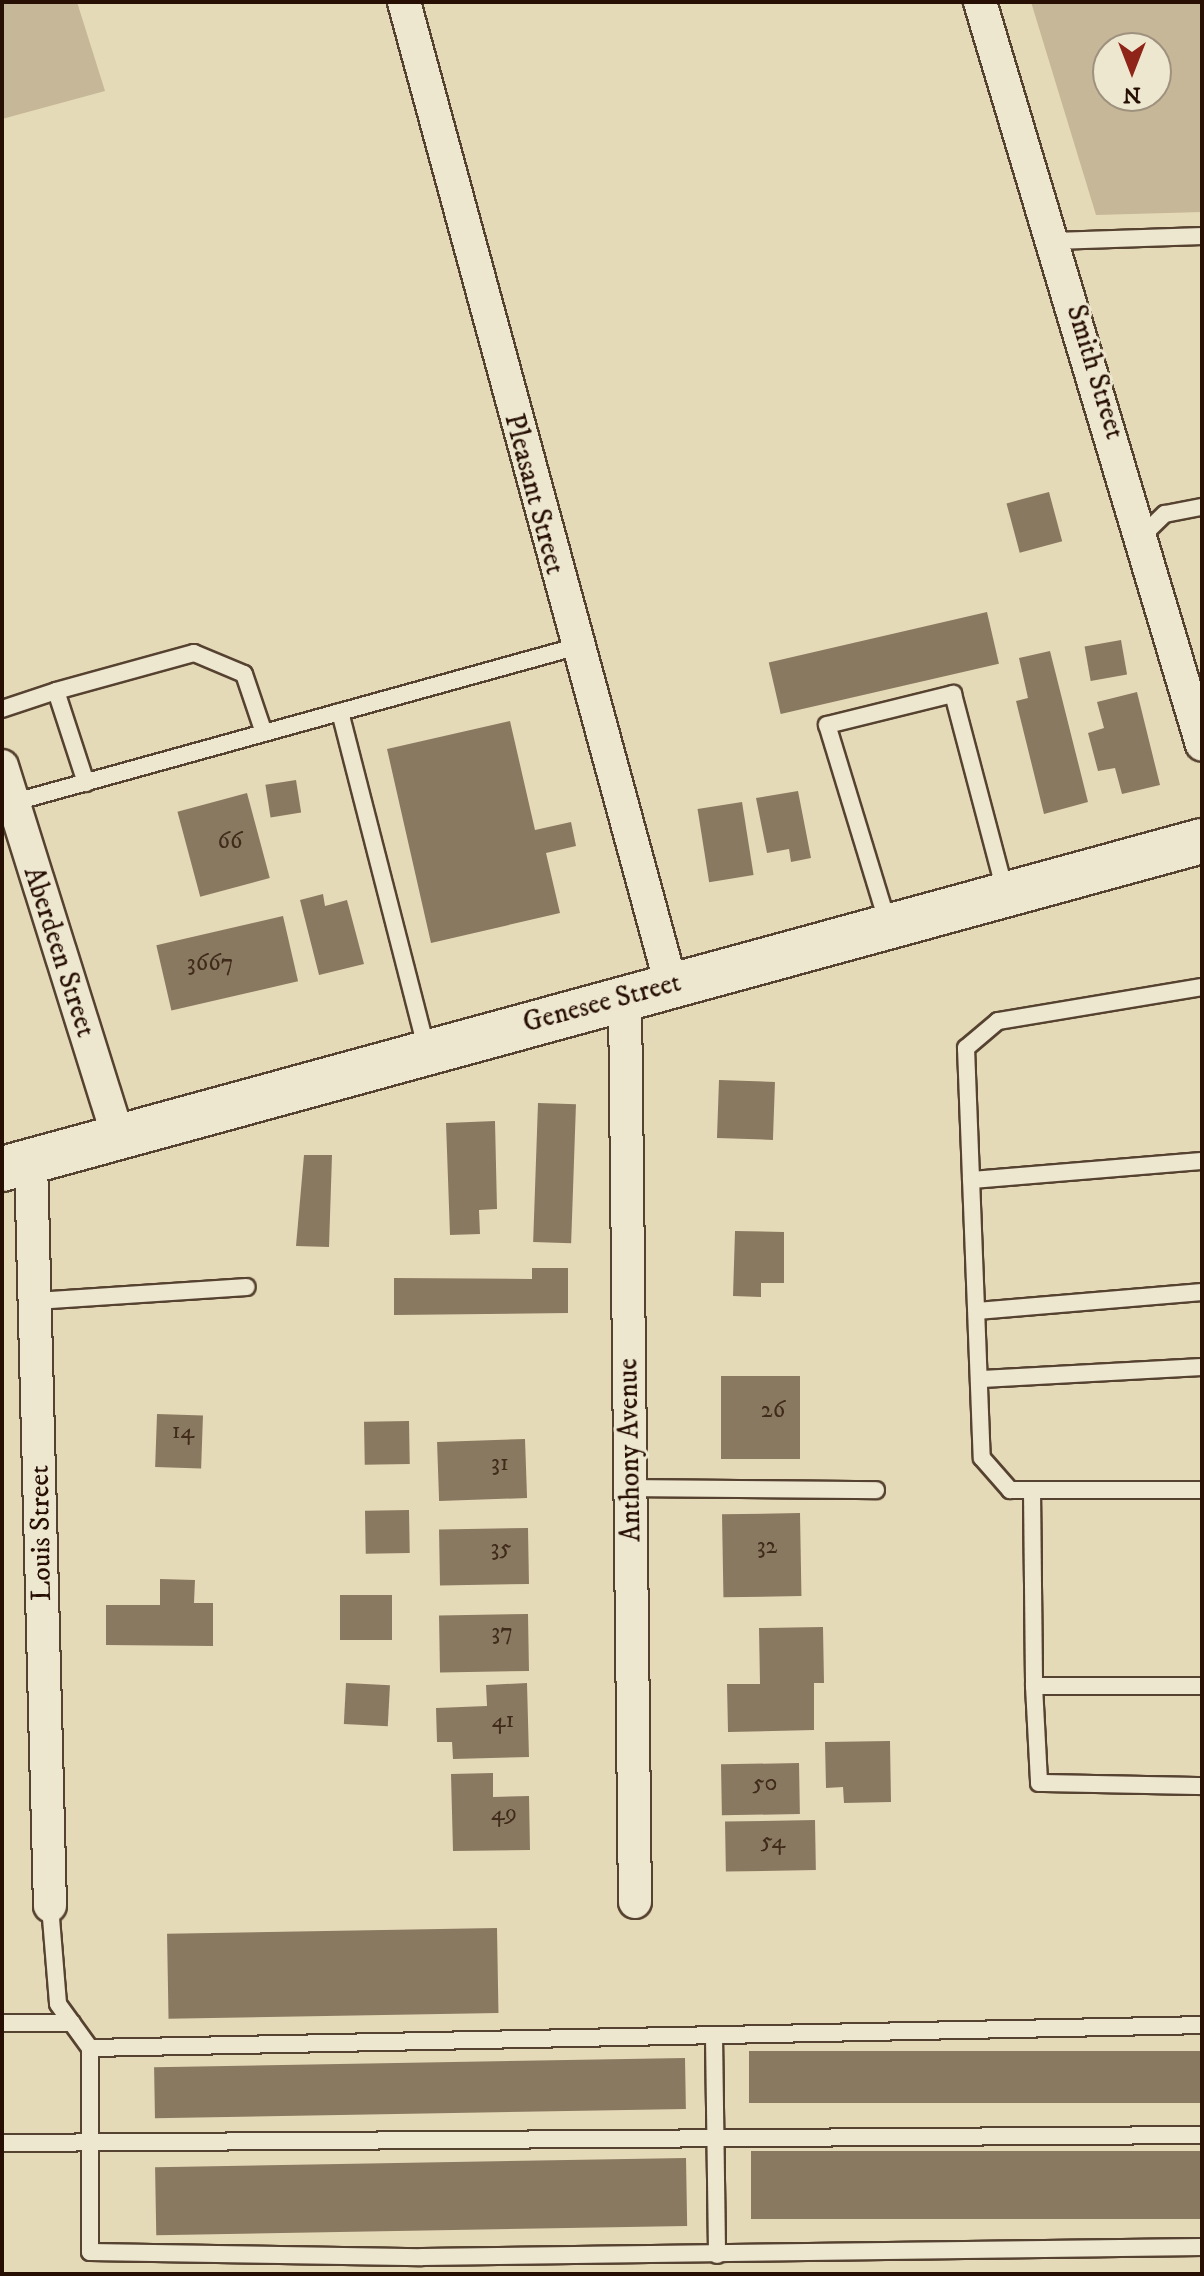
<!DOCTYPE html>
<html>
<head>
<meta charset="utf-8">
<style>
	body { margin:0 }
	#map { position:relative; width:1204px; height:2276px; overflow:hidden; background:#e5dab7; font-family:"IM FELL DW Pica",serif }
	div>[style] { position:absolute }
	.green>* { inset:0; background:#c5b798 }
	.building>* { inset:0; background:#8a7961; transform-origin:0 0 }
	.roads { filter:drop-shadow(2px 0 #564230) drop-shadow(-2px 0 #564230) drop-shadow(0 2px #564230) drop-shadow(0 -2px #564230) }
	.service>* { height:16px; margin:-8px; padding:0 8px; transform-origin:8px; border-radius:8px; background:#eee7d0 }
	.minor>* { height:32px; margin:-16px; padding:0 16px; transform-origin:16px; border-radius:16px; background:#eee7d0 }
	.secondary>* { height:44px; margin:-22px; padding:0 22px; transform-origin:22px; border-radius:22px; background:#eee7d0 }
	span { translate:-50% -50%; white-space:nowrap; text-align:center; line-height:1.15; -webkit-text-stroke:6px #eee7d0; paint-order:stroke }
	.number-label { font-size:24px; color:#402a1a }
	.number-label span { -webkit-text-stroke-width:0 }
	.street-label { font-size:28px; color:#270f03 }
	.frame { position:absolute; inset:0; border:4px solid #270f03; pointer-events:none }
	.north { position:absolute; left:1092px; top:32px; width:80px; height:80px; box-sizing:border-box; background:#eee7d0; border:2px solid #9e917e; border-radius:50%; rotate:180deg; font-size:22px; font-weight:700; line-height:32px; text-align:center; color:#270f03 }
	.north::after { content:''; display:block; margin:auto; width:28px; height:36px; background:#8f2418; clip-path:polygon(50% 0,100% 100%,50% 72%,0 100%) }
</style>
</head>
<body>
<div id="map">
	<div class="green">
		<i style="clip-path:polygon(2px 2px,77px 2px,105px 91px,2px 119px)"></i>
		<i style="clip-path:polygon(evenodd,1031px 2px,1202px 2px,1202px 212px,1096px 215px,1031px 2px,1108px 48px,1156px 48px,1156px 96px,1108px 96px,1108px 48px)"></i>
	</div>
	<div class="building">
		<i style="left:1049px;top:492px;width:51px;height:44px;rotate:75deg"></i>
		<i style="left:987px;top:612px;width:53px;height:224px;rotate:77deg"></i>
		<i style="left:1121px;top:640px;width:35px;height:37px;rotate:80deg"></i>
		<i style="clip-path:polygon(1050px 651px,1088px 802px,1044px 814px,1016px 701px,1028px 698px,1019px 658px)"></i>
		<i style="clip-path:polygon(1137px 692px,1160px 785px,1122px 794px,1115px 768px,1098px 771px,1088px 733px,1104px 728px,1097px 702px)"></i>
		<i style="clip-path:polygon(510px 721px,535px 830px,571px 822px,576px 846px,546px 853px,560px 913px,431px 943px,387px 749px)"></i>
		<i style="left:296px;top:780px;width:33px;height:31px;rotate:81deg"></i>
		<i style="clip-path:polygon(798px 791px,811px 858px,791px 862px,789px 849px,767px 853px,756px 798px)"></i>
		<i style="left:247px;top:793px;width:88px;height:72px;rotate:75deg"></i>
		<i style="left:742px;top:802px;width:74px;height:45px;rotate:81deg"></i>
		<i style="clip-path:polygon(323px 894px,325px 906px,347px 900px,364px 964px,319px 975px,300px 900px)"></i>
		<i style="left:283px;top:916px;width:67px;height:130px;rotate:77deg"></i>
		<i style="left:719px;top:1080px;width:56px;height:58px;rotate:2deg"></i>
		<i style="left:538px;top:1103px;width:38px;height:139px;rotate:2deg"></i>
		<i style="clip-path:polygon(495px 1121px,497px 1209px,479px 1210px,480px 1234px,450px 1235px,446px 1123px)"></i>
		<i style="clip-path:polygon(304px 1155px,332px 1155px,329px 1247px,296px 1246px)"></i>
		<i style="clip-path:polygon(735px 1231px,784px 1232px,784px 1283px,761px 1283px,761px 1297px,733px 1296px)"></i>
		<i style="clip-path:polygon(532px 1268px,568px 1268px,568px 1313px,394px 1315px,394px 1278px,532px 1279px)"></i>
		<i style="left:800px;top:1376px;width:83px;height:79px;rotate:90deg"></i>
		<i style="left:157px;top:1414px;width:46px;height:53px;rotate:2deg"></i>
		<i style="left:409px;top:1421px;width:43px;height:45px;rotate:89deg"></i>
		<i style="left:525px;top:1439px;width:59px;height:88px;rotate:88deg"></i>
		<i style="left:409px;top:1510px;width:43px;height:44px;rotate:89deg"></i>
		<i style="left:800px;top:1513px;width:83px;height:78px;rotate:89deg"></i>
		<i style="left:528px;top:1528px;width:56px;height:89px;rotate:89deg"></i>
		<i style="clip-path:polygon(160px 1579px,195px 1580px,194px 1603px,213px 1603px,213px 1646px,106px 1645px,106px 1605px,160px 1605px)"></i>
		<i style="left:340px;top:1595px;width:52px;height:45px"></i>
		<i style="left:528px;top:1614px;width:57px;height:89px;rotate:89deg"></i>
		<i style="clip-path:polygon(823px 1627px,824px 1683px,814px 1683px,814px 1730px,728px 1732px,727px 1684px,760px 1684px,759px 1628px)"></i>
		<i style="left:346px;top:1683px;width:44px;height:41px;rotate:3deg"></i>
		<i style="clip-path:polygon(527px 1683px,529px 1757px,453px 1759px,452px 1742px,437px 1742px,436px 1708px,487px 1706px,486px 1685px)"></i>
		<i style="clip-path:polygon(890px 1741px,891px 1802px,844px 1803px,843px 1787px,826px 1788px,825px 1742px)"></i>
		<i style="left:799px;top:1763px;width:51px;height:78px;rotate:89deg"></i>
		<i style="clip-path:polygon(493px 1773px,493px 1797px,529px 1796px,530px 1850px,453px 1851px,451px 1774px)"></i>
		<i style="left:815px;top:1820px;width:50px;height:90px;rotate:89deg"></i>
		<i style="left:497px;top:1928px;width:85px;height:330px;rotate:89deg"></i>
		<i style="left:1202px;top:2051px;width:52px;height:453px;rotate:90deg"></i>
		<i style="left:685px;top:2058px;width:51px;height:531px;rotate:89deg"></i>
		<i style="left:1202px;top:2151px;width:68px;height:451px;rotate:90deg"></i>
		<i style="left:686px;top:2158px;width:68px;height:531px;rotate:89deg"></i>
	</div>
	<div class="roads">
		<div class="service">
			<i style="left:1055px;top:241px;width:147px;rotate:-1.9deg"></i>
			<i style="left:1144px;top:534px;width:29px;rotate:-44deg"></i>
			<i style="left:1165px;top:514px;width:38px;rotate:-11deg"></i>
			<i style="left:56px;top:691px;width:143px;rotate:-15.4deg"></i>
			<i style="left:194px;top:653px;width:54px;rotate:22.8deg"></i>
			<i style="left:244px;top:674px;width:62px;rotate:71.3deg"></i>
			<i style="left:2px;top:709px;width:57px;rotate:-18.4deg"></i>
			<i style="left:56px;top:691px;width:97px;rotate:71.9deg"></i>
			<i style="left:340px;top:712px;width:349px;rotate:75.6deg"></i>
			<i style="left:11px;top:803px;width:585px;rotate:-15.46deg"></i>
			<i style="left:888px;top:924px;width:208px;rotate:-107deg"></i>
			<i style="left:827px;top:725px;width:130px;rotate:-13.8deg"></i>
			<i style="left:953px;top:694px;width:204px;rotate:75.2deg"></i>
			<i style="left:1202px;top:987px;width:207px;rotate:170.5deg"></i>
			<i style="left:998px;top:1021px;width:42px;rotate:139.8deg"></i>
			<i style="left:966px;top:1048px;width:410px;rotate:87.8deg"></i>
			<i style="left:982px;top:1458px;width:43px;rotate:48.8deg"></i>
			<i style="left:1010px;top:1490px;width:192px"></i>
			<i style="left:971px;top:1180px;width:232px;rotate:-4.7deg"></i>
			<i style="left:36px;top:1301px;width:211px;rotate:-3.8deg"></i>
			<i style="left:977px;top:1311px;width:226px;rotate:-4.8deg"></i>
			<i style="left:982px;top:1379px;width:220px;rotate:-3.1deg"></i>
			<i style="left:631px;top:1488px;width:245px;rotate:0.5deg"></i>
			<i style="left:1032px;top:1490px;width:196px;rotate:89.4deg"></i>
			<i style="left:1202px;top:1686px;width:168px;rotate:180deg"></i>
			<i style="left:1034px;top:1686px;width:97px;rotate:87deg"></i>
			<i style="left:1039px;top:1783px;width:163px;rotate:1.1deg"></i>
			<i style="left:50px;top:1906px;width:98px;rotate:85.3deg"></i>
			<i style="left:58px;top:2004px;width:54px;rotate:54deg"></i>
			<i style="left:90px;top:2048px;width:204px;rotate:90deg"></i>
			<i style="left:90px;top:2252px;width:332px;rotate:0.9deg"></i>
			<i style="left:422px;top:2257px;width:780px;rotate:-0.73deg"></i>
			<i style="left:2px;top:2023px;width:70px"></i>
			<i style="left:714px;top:2036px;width:219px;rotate:89.2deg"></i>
			<i style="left:90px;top:2048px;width:1112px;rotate:-1.18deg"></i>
			<i style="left:2px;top:2143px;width:1200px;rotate:-0.38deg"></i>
		</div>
		<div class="minor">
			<i style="left:404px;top:2px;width:1019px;rotate:74.8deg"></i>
			<i style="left:980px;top:2px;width:775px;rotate:73.36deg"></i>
			<i style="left:2px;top:766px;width:388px;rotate:72.6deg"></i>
			<i style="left:625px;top:998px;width:904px;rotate:89.37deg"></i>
			<i style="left:31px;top:1161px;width:745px;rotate:88.54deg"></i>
		</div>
		<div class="secondary">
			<i style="left:2px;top:1169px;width:1244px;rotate:-15.29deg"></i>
		</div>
	</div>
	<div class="number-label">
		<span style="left:230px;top:842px">66</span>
		<span style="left:210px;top:964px">3667</span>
		<span style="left:773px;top:1411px">26</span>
		<span style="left:183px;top:1432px">14</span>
		<span style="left:500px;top:1464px">31</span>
		<span style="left:767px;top:1547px">32</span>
		<span style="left:501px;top:1549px">35</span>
		<span style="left:502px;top:1633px">37</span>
		<span style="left:503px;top:1721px">41</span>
		<span style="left:765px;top:1784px">50</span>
		<span style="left:504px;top:1814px">49</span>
		<span style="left:773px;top:1842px">54</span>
	</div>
	<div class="street-label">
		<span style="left:1095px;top:372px;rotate:73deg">Smith Street</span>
		<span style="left:534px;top:494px;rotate:75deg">Pleasant Street</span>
		<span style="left:59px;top:952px;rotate:72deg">Aberdeen Street</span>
		<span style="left:602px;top:1003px;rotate:-15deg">Genesee Street</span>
		<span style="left:630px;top:1450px;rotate:-91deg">Anthony Avenue</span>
		<span style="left:41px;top:1533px;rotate:-91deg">Louis Street</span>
	</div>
	<div class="frame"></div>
	<div class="north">N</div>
</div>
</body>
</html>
